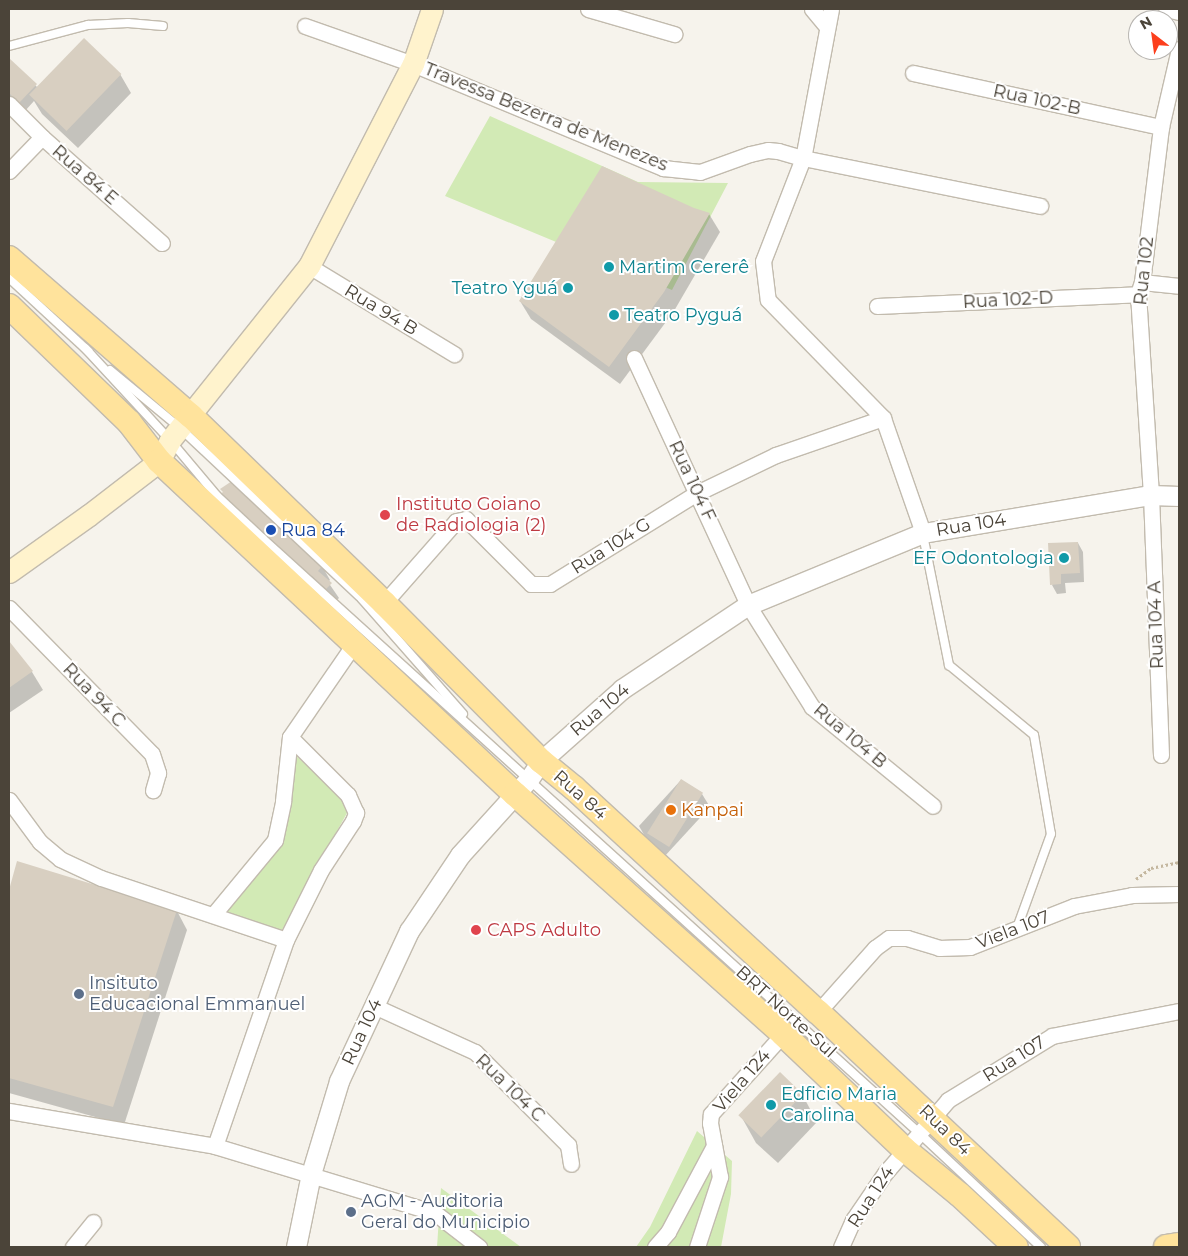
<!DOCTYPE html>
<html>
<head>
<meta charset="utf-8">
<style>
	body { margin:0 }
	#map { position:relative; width:1188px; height:1256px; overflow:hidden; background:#f6f3ec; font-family:Montserrat,sans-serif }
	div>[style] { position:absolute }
	.green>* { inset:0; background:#d2eab5 }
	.shadow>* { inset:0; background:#0003 }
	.building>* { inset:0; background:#d8cfc1; transform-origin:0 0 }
	.path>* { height:3px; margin-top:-1.5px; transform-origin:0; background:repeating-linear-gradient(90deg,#c4b79f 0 2.5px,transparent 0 5px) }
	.roads { filter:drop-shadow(1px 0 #c2bbae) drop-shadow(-1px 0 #c2bbae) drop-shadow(0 1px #c2bbae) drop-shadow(0 -1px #c2bbae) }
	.service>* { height:8px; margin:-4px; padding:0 4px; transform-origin:4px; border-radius:4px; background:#fff }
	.minor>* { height:15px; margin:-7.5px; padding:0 7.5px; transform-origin:7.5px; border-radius:7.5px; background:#fff }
	.tertiary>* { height:19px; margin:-9.5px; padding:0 9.5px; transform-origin:9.5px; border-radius:9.5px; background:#fff }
	.secondary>* { height:21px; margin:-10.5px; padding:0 10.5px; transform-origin:10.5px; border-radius:10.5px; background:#fff3cd }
	.primary>* { height:24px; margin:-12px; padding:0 12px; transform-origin:12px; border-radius:12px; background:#ffe39c }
	.dots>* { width:14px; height:14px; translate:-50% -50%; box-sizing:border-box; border:2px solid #fff; border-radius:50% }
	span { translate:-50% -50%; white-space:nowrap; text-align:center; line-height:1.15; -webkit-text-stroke:4px #fff; paint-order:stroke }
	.street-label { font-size:18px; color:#4b4439 }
	.culture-label { font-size:18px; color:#0d838f }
	.left { translate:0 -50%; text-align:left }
	.right { translate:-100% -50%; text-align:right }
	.health-label { font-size:18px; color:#be3a42 }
	.transit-label { font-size:18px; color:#164399 }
	.food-label { font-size:18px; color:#c56008 }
	.service-label { font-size:18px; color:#4e5e75 }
	.frame { position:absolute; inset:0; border:10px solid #4b4439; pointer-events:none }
	.north { position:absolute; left:1128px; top:10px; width:50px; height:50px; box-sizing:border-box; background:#fff; border:1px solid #b7b4b0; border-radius:50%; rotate:330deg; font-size:14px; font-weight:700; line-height:20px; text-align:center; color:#4b4439 }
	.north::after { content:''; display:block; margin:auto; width:18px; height:22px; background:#fc3f1d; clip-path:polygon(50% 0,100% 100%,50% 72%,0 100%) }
</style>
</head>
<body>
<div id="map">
	<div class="green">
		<i style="clip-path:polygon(490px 116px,638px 182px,728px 183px,672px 290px,445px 196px)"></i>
		<i style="clip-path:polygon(293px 753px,333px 790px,342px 801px,347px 813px,282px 930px,223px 913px,283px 842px)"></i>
		<i style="clip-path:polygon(697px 1131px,732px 1161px,731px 1194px,721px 1247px,636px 1247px,650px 1227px)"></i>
		<i style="clip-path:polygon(441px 1188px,521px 1247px,437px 1247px)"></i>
	</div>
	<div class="shadow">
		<i style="clip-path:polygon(9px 59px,38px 88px,120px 74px,131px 93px,78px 148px,42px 114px,34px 101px,25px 111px,9px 96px)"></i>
		<i style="clip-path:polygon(693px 210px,709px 214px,720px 232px,674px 311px,620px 384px,531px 319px,520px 301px)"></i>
		<i style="clip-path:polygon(222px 490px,322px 566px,330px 580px,328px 582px,339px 598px,335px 602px)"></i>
		<i style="clip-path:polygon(1078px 543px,1083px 552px,1084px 582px,1065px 583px,1066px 593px,1057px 594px,1052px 585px)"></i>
		<i style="clip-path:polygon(9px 643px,32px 672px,43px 690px,9px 713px)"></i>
		<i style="clip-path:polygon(681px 780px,702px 794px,710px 807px,664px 857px,647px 840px,639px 826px)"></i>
		<i style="clip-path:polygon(18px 863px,177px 911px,187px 930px,124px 1125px,9px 1093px,9px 895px)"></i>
		<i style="clip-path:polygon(802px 1094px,817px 1122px,778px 1163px,756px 1143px,741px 1116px)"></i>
	</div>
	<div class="building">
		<i style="left:84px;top:38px;width:52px;height:79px;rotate:44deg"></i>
		<i style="clip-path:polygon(9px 58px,37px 84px,19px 103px,9px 93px)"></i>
		<i style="clip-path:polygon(602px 166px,694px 208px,710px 213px,664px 292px,609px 367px,519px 301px)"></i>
		<i style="clip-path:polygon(232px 481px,323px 565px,318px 571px,332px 583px,326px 589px,312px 576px,309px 579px,219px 495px,223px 492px,220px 489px)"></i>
		<i style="clip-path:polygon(1078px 542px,1080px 573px,1061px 574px,1061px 584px,1050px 585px,1048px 543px)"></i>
		<i style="clip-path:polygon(9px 641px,33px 671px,9px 688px)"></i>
		<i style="left:681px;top:779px;width:26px;height:64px;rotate:32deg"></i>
		<i style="clip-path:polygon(17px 861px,177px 910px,113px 1107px,9px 1078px,9px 890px)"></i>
		<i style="left:780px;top:1072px;width:32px;height:60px;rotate:44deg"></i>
	</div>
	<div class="path">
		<i style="left:1136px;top:879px;width:19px;rotate:-36deg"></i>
		<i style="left:1151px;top:868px;width:29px;rotate:-12deg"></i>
	</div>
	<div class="roads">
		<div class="service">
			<i style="left:9px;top:46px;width:82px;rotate:-14.9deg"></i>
			<i style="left:88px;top:25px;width:40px;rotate:-2.9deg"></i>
			<i style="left:128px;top:23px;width:35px;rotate:5deg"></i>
			<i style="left:9px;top:278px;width:108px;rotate:42.7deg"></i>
			<i style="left:85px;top:348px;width:125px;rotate:47.3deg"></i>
			<i style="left:170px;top:440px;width:73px;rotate:50deg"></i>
			<i style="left:217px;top:496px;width:62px;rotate:43deg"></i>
			<i style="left:262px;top:538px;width:885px;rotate:42.16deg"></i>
			<i style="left:918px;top:1132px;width:168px;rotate:43.1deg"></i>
			<i style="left:110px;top:370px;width:91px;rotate:39.6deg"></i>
			<i style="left:180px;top:428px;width:250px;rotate:43.2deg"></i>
			<i style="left:362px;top:599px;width:153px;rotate:48.7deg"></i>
			<i style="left:923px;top:535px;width:133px;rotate:78.7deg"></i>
			<i style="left:949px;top:665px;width:110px;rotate:39.5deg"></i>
			<i style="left:1034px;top:735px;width:100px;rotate:80.3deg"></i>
			<i style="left:1051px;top:834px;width:100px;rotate:109.9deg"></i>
		</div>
		<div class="minor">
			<i style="left:588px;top:9px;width:90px;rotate:16.2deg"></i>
			<i style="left:812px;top:9px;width:23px;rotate:50deg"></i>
			<i style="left:831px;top:9px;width:152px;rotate:100.6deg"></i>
			<i style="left:803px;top:158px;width:110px;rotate:111.2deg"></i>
			<i style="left:763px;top:261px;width:39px;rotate:83deg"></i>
			<i style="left:768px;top:300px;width:165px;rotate:45.7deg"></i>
			<i style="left:883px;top:418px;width:122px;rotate:70.8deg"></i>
			<i style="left:1166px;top:9px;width:13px;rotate:13deg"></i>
			<i style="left:305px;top:26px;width:114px;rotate:19.4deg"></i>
			<i style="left:413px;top:64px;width:271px;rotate:22.6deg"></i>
			<i style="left:663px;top:168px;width:37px;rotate:6deg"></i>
			<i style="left:700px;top:172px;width:53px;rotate:-19.8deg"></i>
			<i style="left:750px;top:154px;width:18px;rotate:-13deg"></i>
			<i style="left:768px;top:150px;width:10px;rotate:6deg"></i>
			<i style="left:778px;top:151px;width:26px;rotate:16deg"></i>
			<i style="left:803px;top:158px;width:242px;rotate:11.4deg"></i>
			<i style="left:913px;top:73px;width:254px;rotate:12.3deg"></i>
			<i style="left:9px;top:104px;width:47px;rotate:45deg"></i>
			<i style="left:42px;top:137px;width:160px;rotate:41.5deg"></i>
			<i style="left:9px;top:171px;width:47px;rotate:-45.9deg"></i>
			<i style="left:309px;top:266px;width:170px;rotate:31.3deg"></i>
			<i style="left:1142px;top:282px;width:37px;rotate:6deg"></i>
			<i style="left:877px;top:306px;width:261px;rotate:-2.6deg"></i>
			<i style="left:634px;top:358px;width:272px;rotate:65.2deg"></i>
			<i style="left:748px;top:605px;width:120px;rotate:57.9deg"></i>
			<i style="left:812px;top:707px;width:156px;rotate:39.3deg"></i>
			<i style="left:384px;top:603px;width:109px;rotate:-48.7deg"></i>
			<i style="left:456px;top:521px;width:10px;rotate:-11deg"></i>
			<i style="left:466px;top:519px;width:92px;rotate:45deg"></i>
			<i style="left:531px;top:584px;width:19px"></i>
			<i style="left:550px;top:584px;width:173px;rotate:-31.8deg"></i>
			<i style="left:697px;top:493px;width:88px;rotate:-25.7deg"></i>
			<i style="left:776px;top:455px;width:113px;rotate:-19.1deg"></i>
			<i style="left:9px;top:608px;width:204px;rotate:45.6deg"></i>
			<i style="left:152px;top:754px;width:20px;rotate:72deg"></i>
			<i style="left:158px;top:773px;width:18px;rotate:106deg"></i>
			<i style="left:1161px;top:755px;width:260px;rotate:-92.2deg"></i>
			<i style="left:1151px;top:495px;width:201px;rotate:-93.7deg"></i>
			<i style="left:1138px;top:294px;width:13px;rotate:-72deg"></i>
			<i style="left:1142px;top:282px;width:156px;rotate:-83deg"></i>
			<i style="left:1161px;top:127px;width:80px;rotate:-77deg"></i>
			<i style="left:9px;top:800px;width:52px;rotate:53.6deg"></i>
			<i style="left:40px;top:842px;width:26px;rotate:40deg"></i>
			<i style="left:60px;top:859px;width:45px;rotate:24.9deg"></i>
			<i style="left:101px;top:878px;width:195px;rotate:18.5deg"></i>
			<i style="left:213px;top:915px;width:97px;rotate:-50.4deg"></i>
			<i style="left:275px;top:840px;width:40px;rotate:-78deg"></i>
			<i style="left:283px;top:801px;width:64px;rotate:-83.8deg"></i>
			<i style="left:290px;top:737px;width:113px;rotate:-55.5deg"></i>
			<i style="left:374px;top:1006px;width:111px;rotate:24.5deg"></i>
			<i style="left:475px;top:1052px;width:132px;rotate:45deg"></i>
			<i style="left:568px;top:1145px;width:19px;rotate:81deg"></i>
			<i style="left:818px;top:1012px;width:86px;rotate:-48.3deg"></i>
			<i style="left:875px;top:948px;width:17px;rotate:-36deg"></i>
			<i style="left:889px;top:938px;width:18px"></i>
			<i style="left:907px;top:938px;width:34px;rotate:17deg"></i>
			<i style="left:939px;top:948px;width:31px;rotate:-2deg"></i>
			<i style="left:970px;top:947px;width:112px;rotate:-21.5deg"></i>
			<i style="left:1074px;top:906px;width:59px;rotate:-10.7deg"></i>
			<i style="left:1132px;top:895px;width:47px;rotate:-1.2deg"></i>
			<i style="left:9px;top:1111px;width:209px;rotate:9.6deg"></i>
			<i style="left:215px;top:1146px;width:230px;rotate:16.9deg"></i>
			<i style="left:435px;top:1213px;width:56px;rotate:37.7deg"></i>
			<i style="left:215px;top:1146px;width:218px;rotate:-71deg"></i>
			<i style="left:286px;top:940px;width:78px;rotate:-63.4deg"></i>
			<i style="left:321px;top:870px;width:59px;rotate:-56.9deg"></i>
			<i style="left:353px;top:821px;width:9px;rotate:-69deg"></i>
			<i style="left:356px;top:813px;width:20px;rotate:-114deg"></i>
			<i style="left:348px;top:795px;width:82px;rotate:-135deg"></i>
			<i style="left:73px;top:1247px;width:32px;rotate:-51deg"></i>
			<i style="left:655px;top:1247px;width:20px;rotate:-49deg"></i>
			<i style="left:668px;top:1232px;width:98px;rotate:-61.9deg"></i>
			<i style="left:697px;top:1247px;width:74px;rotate:-71.8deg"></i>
			<i style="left:720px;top:1177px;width:55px;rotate:-100.5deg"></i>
			<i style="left:710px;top:1123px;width:9px;rotate:-84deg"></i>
			<i style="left:711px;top:1114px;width:108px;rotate:-48deg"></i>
			<i style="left:841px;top:1247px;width:30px;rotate:-66deg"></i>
			<i style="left:853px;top:1220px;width:57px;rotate:-55.8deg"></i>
			<i style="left:885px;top:1173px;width:96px;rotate:-49.2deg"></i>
			<i style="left:948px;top:1100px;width:122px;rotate:-31.6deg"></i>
			<i style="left:1052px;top:1036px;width:129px;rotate:-11.1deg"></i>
		</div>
		<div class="tertiary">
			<i style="left:296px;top:1247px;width:75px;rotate:-78.4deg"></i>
			<i style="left:311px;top:1174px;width:97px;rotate:-73.2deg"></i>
			<i style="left:339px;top:1081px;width:166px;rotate:-65deg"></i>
			<i style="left:409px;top:931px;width:92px;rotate:-56.1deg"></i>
			<i style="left:460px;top:855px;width:103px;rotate:-47.8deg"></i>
			<i style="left:529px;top:779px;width:22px;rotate:-56deg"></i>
			<i style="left:541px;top:761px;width:108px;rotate:-41.6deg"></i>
			<i style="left:622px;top:689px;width:151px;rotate:-33.7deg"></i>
			<i style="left:748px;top:605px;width:189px;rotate:-22.4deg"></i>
			<i style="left:923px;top:533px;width:231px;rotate:-9.5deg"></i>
			<i style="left:1151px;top:495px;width:28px;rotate:2deg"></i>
		</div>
		<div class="secondary">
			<i style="left:9px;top:572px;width:98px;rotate:-35.5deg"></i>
			<i style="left:89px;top:515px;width:88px;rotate:-37.6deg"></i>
			<i style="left:159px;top:461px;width:24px;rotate:-62deg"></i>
			<i style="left:170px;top:440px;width:223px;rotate:-51.4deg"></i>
			<i style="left:309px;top:266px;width:227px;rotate:-62.8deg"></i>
			<i style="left:413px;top:64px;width:58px;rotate:-70.9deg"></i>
		</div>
		<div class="primary">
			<i style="left:9px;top:258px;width:241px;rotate:41deg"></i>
			<i style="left:191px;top:416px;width:269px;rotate:44.1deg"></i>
			<i style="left:384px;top:603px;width:223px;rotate:45.2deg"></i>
			<i style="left:541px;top:761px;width:43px;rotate:39.3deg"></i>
			<i style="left:574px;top:788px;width:331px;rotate:42.6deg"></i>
			<i style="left:818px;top:1012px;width:343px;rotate:43.2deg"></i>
			<i style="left:9px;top:306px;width:167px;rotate:44deg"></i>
			<i style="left:129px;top:422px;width:49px;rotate:52.4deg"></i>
			<i style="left:159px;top:461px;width:487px;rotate:43.1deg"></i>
			<i style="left:515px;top:794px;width:360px;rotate:41.8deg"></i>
			<i style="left:783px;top:1034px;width:167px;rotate:43.5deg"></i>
			<i style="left:904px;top:1149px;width:72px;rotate:39.4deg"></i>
			<i style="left:960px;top:1195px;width:76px;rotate:42.9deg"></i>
			<i style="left:1166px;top:1247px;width:13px;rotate:-9deg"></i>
		</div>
	</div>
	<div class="dots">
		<i style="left:609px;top:267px;background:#0f9aa8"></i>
		<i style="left:568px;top:288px;background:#0f9aa8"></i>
		<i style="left:614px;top:315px;background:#0f9aa8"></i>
		<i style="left:385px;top:515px;background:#e0444e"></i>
		<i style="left:271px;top:530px;background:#1a4fb4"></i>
		<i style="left:1064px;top:558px;background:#0f9aa8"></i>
		<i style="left:671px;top:810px;background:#e8710a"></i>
		<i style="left:476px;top:930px;background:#e0444e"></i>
		<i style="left:79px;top:994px;background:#5c6f8a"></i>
		<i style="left:771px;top:1105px;background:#0f9aa8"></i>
		<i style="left:351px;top:1212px;background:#5c6f8a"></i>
	</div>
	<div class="street-label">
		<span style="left:1037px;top:100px;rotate:12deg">Rua 102-B</span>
		<span style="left:546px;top:117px;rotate:22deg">Travessa Bezerra de Menezes</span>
		<span style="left:85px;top:175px;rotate:41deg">Rua 84 E</span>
		<span style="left:1144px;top:271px;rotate:-84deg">Rua 102</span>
		<span style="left:1008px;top:300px;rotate:-3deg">Rua 102-D</span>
		<span style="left:381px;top:310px;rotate:31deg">Rua 94 B</span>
		<span style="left:692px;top:481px;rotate:65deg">Rua 104 F</span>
		<span style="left:971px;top:525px;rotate:-9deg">Rua 104</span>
		<span style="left:611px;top:546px;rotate:-32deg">Rua 104 G</span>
		<span style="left:1156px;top:625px;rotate:-92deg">Rua 104 A</span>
		<span style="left:94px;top:695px;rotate:46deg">Rua 94 C</span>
		<span style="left:600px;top:710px;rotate:-40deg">Rua 104</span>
		<span style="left:850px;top:736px;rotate:40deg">Rua 104 B</span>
		<span style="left:580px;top:795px;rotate:41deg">Rua 84</span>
		<span style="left:1013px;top:930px;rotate:-21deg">Viela 107</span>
		<span style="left:786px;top:1012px;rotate:42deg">BRT Norte-Sul</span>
		<span style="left:362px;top:1032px;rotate:-65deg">Rua 104</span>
		<span style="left:1014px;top:1059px;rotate:-32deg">Rua 107</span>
		<span style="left:742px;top:1081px;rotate:-49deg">Viela 124</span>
		<span style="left:510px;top:1088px;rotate:44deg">Rua 104 C</span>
		<span style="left:945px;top:1130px;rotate:44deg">Rua 84</span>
		<span style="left:871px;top:1197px;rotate:-57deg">Rua 124</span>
	</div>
	<div class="culture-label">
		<span class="left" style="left:619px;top:267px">Martim Cererê</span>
		<span class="right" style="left:558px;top:288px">Teatro Yguá</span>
		<span class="left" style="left:624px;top:315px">Teatro Pyguá</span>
		<span class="right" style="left:1054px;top:558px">EF Odontologia</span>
		<span class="left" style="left:781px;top:1105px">Edficio Maria<br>Carolina</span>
	</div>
	<div class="health-label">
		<span class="left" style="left:396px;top:515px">Instituto Goiano<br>de Radiologia (2)</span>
		<span class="left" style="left:487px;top:930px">CAPS Adulto</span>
	</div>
	<div class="transit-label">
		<span class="left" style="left:281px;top:530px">Rua 84</span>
	</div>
	<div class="food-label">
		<span class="left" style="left:681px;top:810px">Kanpai</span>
	</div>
	<div class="service-label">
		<span class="left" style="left:89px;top:994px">Insituto<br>Educacional Emmanuel</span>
		<span class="left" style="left:361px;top:1212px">AGM - Auditoria<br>Geral do Municipio</span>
	</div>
	<div class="frame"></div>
	<div class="north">N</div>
</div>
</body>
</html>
